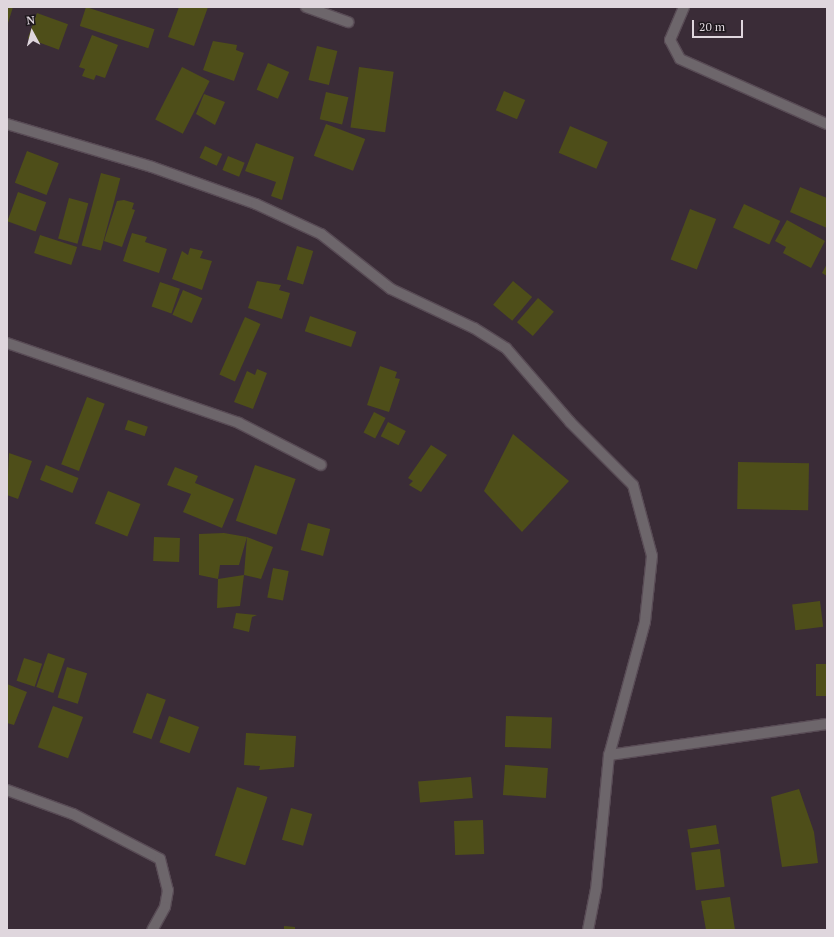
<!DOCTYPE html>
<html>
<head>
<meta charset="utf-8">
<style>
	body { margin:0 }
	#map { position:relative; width:834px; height:937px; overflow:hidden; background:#3a2c37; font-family:"PT Serif",serif }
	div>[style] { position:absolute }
	.building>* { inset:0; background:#4e4e19; transform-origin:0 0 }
	.roads { filter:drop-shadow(1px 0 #584b55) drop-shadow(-1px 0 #584b55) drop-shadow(0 1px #584b55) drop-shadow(0 -1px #584b55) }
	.street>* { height:10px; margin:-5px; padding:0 5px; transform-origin:5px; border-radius:5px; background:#6d666b }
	span { translate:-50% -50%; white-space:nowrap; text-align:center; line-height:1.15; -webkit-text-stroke:3.5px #1d171c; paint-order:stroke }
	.frame { position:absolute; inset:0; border:8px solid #dfd6dd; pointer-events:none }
	.north { position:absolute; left:12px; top:12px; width:40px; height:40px; -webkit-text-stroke:3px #1d171c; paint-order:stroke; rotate:353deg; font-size:11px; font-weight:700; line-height:16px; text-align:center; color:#dfd6dd }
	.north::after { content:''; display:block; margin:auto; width:14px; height:18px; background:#dfd6dd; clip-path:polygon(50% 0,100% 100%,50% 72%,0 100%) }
	.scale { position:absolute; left:692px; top:20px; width:51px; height:18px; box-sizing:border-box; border:2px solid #dfd6dd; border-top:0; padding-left:5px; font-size:12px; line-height:14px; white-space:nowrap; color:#dfd6dd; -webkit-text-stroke:3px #1d171c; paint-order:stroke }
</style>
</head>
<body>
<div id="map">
	<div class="building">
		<i style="clip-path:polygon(7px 7px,13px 7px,8px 23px,7px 23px)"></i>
		<i style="left:86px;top:7px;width:72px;height:20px;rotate:18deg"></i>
		<i style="clip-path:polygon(179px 7px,208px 7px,194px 46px,168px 37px)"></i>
		<i style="left:37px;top:13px;width:33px;height:27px;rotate:20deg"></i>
		<i style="clip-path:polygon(92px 35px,118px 45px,105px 78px,96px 75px,94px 80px,82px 76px,85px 69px,79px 67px)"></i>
		<i style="clip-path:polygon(213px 41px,237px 45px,236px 50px,244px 53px,234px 81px,203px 70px)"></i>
		<i style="left:317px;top:46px;width:21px;height:35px;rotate:14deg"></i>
		<i style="left:268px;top:63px;width:23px;height:29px;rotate:23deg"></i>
		<i style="left:182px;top:67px;width:31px;height:59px;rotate:27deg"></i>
		<i style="left:359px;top:67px;width:35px;height:61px;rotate:8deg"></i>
		<i style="left:504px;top:91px;width:23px;height:21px;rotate:23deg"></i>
		<i style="left:326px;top:92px;width:23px;height:28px;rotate:13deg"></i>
		<i style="clip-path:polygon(204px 94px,225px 102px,215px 125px,196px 114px)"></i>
		<i style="left:326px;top:124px;width:42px;height:34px;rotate:21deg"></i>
		<i style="left:570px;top:126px;width:41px;height:29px;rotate:23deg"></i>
		<i style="clip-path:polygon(256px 143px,294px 157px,282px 200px,271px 196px,276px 182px,245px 171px)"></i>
		<i style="left:205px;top:146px;width:19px;height:13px;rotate:25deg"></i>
		<i style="left:27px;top:151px;width:34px;height:34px;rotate:21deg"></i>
		<i style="left:228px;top:156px;width:18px;height:15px;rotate:22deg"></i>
		<i style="left:101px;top:173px;width:20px;height:75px;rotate:15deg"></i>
		<i style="clip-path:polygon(800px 187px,827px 198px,827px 228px,790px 212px)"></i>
		<i style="left:18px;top:192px;width:30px;height:31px;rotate:20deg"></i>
		<i style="left:69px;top:198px;width:20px;height:42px;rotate:15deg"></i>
		<i style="clip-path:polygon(124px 200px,134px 203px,132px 209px,135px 210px,122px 247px,104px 241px,117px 201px)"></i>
		<i style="left:744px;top:204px;width:40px;height:26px;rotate:25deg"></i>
		<i style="left:690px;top:209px;width:28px;height:54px;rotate:21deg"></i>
		<i style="clip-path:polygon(787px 220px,825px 241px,811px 268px,783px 253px,786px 247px,775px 241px)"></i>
		<i style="clip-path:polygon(132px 233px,147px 237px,145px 242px,167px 249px,159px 273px,123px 261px)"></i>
		<i style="left:40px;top:235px;width:39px;height:19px;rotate:18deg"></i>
		<i style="left:297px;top:246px;width:17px;height:35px;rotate:17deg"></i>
		<i style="clip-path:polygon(190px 248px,203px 251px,200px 258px,212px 261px,202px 290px,172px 279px,182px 251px,188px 255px)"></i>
		<i style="clip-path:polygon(827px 264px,827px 276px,822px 273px)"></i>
		<i style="clip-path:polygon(257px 281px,281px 285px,279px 290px,290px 293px,282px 319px,248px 308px)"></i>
		<i style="left:513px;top:281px;width:25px;height:31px;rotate:40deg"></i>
		<i style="left:160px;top:282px;width:21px;height:26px;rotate:19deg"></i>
		<i style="left:183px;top:290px;width:21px;height:27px;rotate:23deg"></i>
		<i style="left:538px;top:298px;width:21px;height:32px;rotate:41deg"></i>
		<i style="left:310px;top:316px;width:49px;height:16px;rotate:19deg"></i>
		<i style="left:245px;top:317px;width:17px;height:63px;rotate:24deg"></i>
		<i style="clip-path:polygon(380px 366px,397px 372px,395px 378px,400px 379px,389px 412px,367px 405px)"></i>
		<i style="clip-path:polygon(257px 369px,267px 373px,253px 409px,234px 402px,247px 371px,255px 375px)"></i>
		<i style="left:87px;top:397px;width:19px;height:72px;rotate:21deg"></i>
		<i style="left:374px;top:412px;width:13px;height:23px;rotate:27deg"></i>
		<i style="left:128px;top:420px;width:21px;height:10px;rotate:19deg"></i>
		<i style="left:388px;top:422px;width:20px;height:16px;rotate:27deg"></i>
		<i style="clip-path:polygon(513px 434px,569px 481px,522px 532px,484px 491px)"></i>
		<i style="clip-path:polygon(431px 445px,447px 455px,421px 492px,409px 485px,413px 481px,408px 478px)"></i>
		<i style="clip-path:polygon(9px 453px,32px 461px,18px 499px,7px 495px)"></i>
		<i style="left:738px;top:462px;width:71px;height:47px;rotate:1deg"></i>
		<i style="left:46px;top:465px;width:35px;height:16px;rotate:22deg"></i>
		<i style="left:255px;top:465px;width:43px;height:59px;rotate:19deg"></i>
		<i style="clip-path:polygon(175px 467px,198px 476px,195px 483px,234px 499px,222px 528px,183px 512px,191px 494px,167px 485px)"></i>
		<i style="left:108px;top:491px;width:35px;height:35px;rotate:22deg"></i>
		<i style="left:308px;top:523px;width:23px;height:28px;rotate:15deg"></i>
		<i style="clip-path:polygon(224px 533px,247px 537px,239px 565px,220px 565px,218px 579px,199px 575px,199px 534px)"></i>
		<i style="left:154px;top:537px;width:26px;height:24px;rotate:2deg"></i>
		<i style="clip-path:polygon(247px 537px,273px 547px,261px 579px,244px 575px)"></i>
		<i style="left:273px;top:568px;width:16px;height:30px;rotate:11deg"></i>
		<i style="clip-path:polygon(244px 575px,240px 606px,217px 608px,218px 579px)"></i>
		<i style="left:820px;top:601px;width:26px;height:28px;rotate:83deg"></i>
		<i style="clip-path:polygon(236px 613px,257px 615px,252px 617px,249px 632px,233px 628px)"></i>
		<i style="left:48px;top:653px;width:18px;height:36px;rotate:19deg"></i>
		<i style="left:24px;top:658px;width:19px;height:24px;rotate:18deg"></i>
		<i style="left:816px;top:664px;width:11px;height:32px"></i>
		<i style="left:67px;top:667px;width:21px;height:32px;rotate:17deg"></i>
		<i style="clip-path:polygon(7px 684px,27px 692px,14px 725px,7px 723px)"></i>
		<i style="left:147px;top:693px;width:20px;height:42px;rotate:20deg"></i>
		<i style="left:53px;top:706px;width:32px;height:44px;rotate:20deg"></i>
		<i style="left:169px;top:716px;width:32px;height:28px;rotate:20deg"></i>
		<i style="left:506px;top:716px;width:46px;height:31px;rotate:2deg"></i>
		<i style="clip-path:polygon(246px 733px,296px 736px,294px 767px,259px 770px,260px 766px,244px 765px)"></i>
		<i style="left:505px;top:765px;width:43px;height:30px;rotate:4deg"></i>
		<i style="left:471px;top:777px;width:21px;height:53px;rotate:85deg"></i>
		<i style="left:237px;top:787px;width:32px;height:72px;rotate:18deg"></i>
		<i style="clip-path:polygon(799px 789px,814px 832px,818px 863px,782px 867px,771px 797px)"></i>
		<i style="left:291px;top:808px;width:22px;height:33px;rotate:16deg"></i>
		<i style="left:483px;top:820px;width:34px;height:29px;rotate:88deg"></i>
		<i style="left:716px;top:825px;width:19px;height:29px;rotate:81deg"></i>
		<i style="left:720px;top:849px;width:38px;height:29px;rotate:83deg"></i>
		<i style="clip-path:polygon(730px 897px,735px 930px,706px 930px,701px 901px)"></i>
		<i style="clip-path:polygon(284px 926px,295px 927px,295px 930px,284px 930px)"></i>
	</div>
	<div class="roads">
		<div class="street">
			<i style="left:306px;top:7px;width:45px;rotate:19.7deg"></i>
			<i style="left:684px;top:7px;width:36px;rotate:113deg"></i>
			<i style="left:670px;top:40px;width:21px;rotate:62deg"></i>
			<i style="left:680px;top:59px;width:161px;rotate:23.9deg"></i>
			<i style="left:7px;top:124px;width:151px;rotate:16.5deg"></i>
			<i style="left:152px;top:167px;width:110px;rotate:19.6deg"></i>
			<i style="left:256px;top:204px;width:72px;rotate:24.8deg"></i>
			<i style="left:321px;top:234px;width:89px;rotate:38.2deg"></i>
			<i style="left:391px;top:289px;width:92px;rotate:25.2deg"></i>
			<i style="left:474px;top:328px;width:38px;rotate:32deg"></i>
			<i style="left:506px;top:348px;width:98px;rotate:49.1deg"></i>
			<i style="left:570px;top:422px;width:89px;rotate:45deg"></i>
			<i style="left:633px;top:485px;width:73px;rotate:75deg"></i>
			<i style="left:652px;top:556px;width:66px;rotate:96.1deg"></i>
			<i style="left:645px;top:622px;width:138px;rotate:105.1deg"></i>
			<i style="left:609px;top:755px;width:135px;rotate:95.5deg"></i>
			<i style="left:596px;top:889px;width:42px;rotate:101deg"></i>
			<i style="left:7px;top:343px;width:245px;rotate:19deg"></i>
			<i style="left:239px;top:423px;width:92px;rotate:27.1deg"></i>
			<i style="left:609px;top:755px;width:220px;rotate:-8.1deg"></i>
			<i style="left:7px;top:790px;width:70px;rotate:20deg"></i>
			<i style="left:73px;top:814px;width:98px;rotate:27.3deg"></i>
			<i style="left:160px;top:859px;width:32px;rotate:76deg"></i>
			<i style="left:168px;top:890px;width:17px;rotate:100deg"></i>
			<i style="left:165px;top:907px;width:26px;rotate:119deg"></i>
		</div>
	</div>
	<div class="frame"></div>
	<div class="north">N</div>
	<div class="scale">20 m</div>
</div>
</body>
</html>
